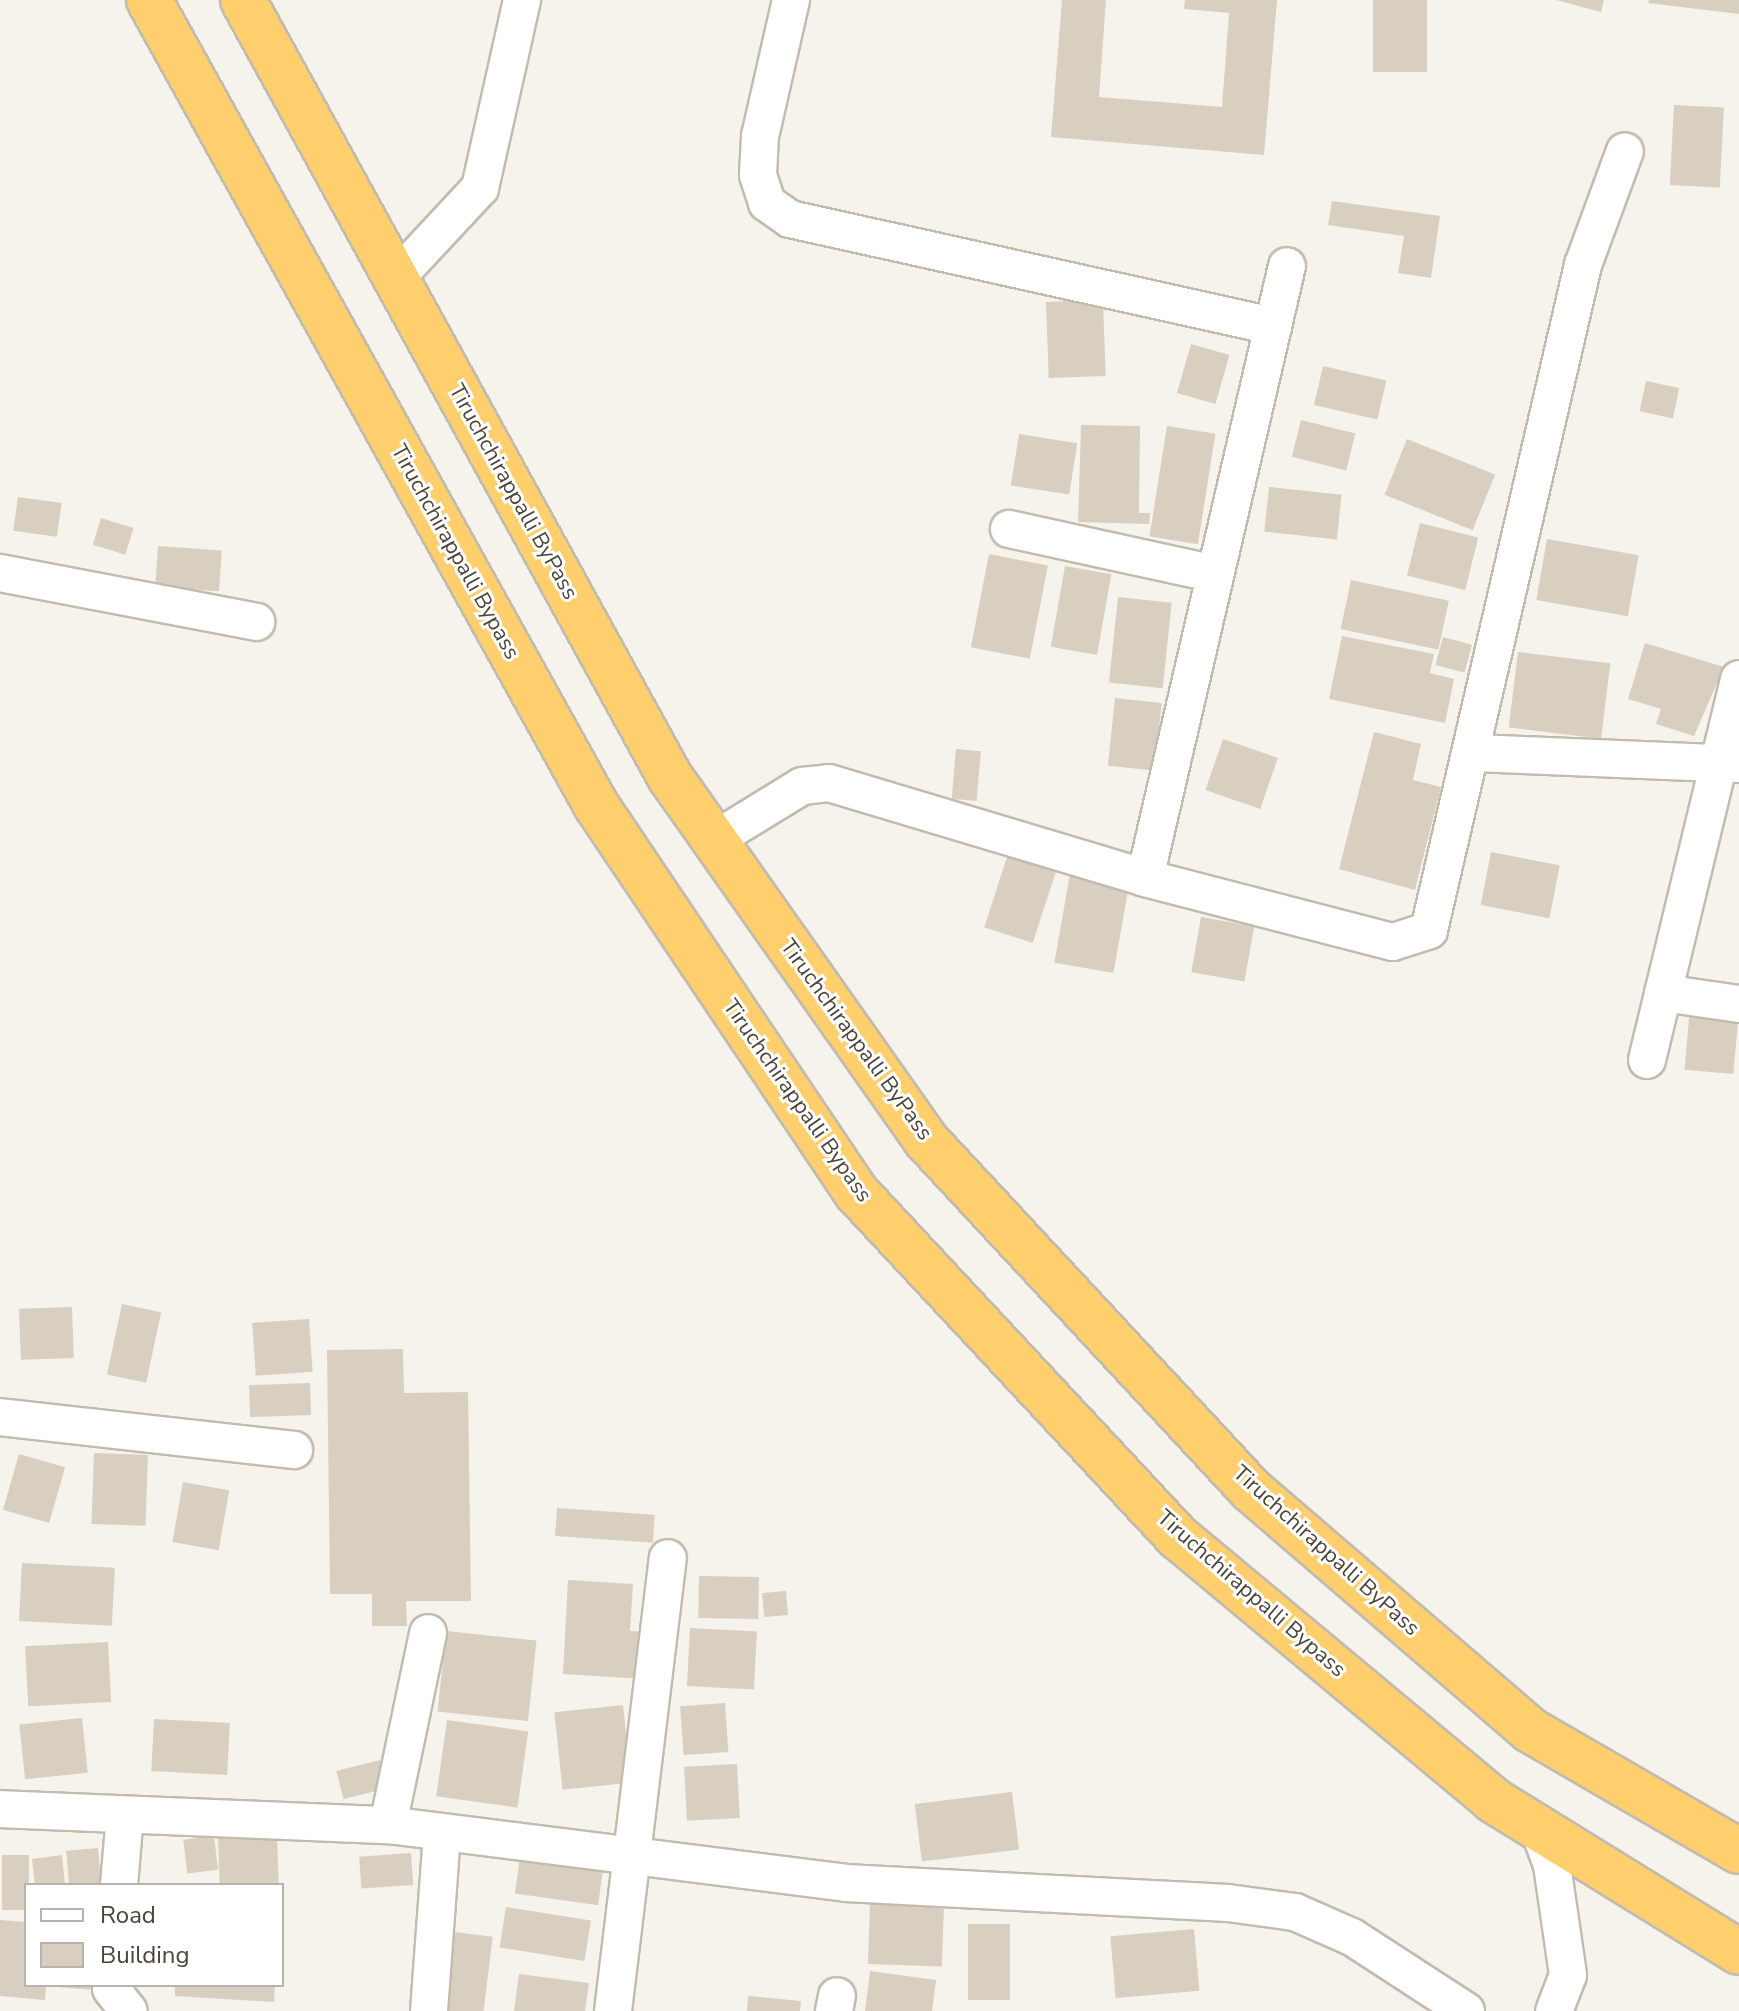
<!DOCTYPE html>
<html>
<head>
<meta charset="utf-8">
<style>
	body { margin:0 }
	#map { position:relative; width:1739px; height:2011px; overflow:hidden; background:#f6f3ec; font-family:"Nunito Sans",sans-serif }
	div>[style] { position:absolute }
	.building>* { inset:0; background:#d8cfc1; transform-origin:0 0 }
	.roads { filter:drop-shadow(2px 0 #c2bbae) drop-shadow(-2px 0 #c2bbae) drop-shadow(0 2px #c2bbae) drop-shadow(0 -2px #c2bbae) }
	.minor>* { height:36px; margin:-18px; padding:0 18px; transform-origin:18px; border-radius:18px; background:#fff }
	.highway>* { height:44px; margin:-22px; padding:0 22px; transform-origin:22px; border-radius:22px; background:#ffcf6e }
	span { translate:-50% -50%; white-space:nowrap; text-align:center; line-height:1.15; -webkit-text-stroke:6px #fff; paint-order:stroke }
	.street-label { font-size:22px; color:#4b4439 }
	.legend { position:absolute; left:24px; top:1883px; width:260px; height:104px; box-sizing:border-box; background:#fff; border:2px solid #b7b4b0; margin:0; padding:10px 14px; list-style:none; font-size:24px; color:#4b4439 }
	.legend li { display:flex; align-items:center; gap:16px; height:40px }
	.legend b { width:40px; border:2px solid #b7b4b0 }
</style>
</head>
<body>
<div id="map">
	<div class="building">
		<i style="clip-path:polygon(1062px 0,1106px 0,1099px 97px,1222px 107px,1229px 13px,1184px 9px,1185px 0,1277px 0,1264px 155px,1051px 137px)"></i>
		<i style="left:1373px;top:0;width:54px;height:72px"></i>
		<i style="clip-path:polygon(1556px 0,1604px 0,1601px 12px)"></i>
		<i style="clip-path:polygon(1649px 0,1739px 0,1739px 14px,1648px 3px)"></i>
		<i style="left:1674px;top:105px;width:50px;height:80px;rotate:3deg"></i>
		<i style="clip-path:polygon(1332px 201px,1440px 216px,1431px 278px,1398px 273px,1404px 236px,1328px 225px)"></i>
		<i style="left:1103px;top:300px;width:76px;height:57px;rotate:88deg"></i>
		<i style="left:1191px;top:344px;width:40px;height:51px;rotate:16deg"></i>
		<i style="left:1323px;top:366px;width:65px;height:40px;rotate:13deg"></i>
		<i style="left:1646px;top:381px;width:34px;height:31px;rotate:12deg"></i>
		<i style="left:1301px;top:420px;width:56px;height:38px;rotate:14deg"></i>
		<i style="clip-path:polygon(1081px 425px,1140px 426px,1139px 513px,1150px 513px,1149px 524px,1078px 522px)"></i>
		<i style="left:1167px;top:426px;width:49px;height:112px;rotate:9deg"></i>
		<i style="left:1019px;top:434px;width:59px;height:52px;rotate:9deg"></i>
		<i style="left:1407px;top:439px;width:95px;height:60px;rotate:22deg"></i>
		<i style="left:1269px;top:487px;width:73px;height:45px;rotate:6deg"></i>
		<i style="left:18px;top:497px;width:44px;height:34px;rotate:8deg"></i>
		<i style="left:101px;top:518px;width:34px;height:28px;rotate:17deg"></i>
		<i style="left:1420px;top:523px;width:60px;height:54px;rotate:14deg"></i>
		<i style="left:1547px;top:539px;width:93px;height:62px;rotate:10deg"></i>
		<i style="left:158px;top:546px;width:64px;height:41px;rotate:4deg"></i>
		<i style="left:989px;top:554px;width:60px;height:95px;rotate:11deg"></i>
		<i style="left:1065px;top:566px;width:47px;height:82px;rotate:10deg"></i>
		<i style="left:1351px;top:580px;width:100px;height:50px;rotate:12deg"></i>
		<i style="left:1118px;top:597px;width:54px;height:86px;rotate:6deg"></i>
		<i style="clip-path:polygon(1342px 636px,1434px 654px,1430px 673px,1454px 679px,1445px 723px,1329px 699px)"></i>
		<i style="left:1443px;top:637px;width:30px;height:29px;rotate:15deg"></i>
		<i style="clip-path:polygon(1645px 643px,1724px 667px,1694px 736px,1656px 724px,1661px 709px,1628px 699px)"></i>
		<i style="left:1518px;top:652px;width:93px;height:76px;rotate:7deg"></i>
		<i style="left:1115px;top:698px;width:47px;height:68px;rotate:6deg"></i>
		<i style="clip-path:polygon(1374px 732px,1421px 744px,1413px 780px,1441px 787px,1415px 890px,1339px 869px)"></i>
		<i style="left:1223px;top:739px;width:58px;height:54px;rotate:19deg"></i>
		<i style="left:956px;top:749px;width:25px;height:50px;rotate:5deg"></i>
		<i style="left:1491px;top:852px;width:70px;height:54px;rotate:11deg"></i>
		<i style="left:1008px;top:854px;width:51px;height:77px;rotate:18deg"></i>
		<i style="left:1070px;top:874px;width:60px;height:90px;rotate:10deg"></i>
		<i style="left:1201px;top:917px;width:54px;height:56px;rotate:10deg"></i>
		<i style="left:1690px;top:1007px;width:49px;height:63px;rotate:5deg"></i>
		<i style="left:122px;top:1304px;width:40px;height:72px;rotate:12deg"></i>
		<i style="left:72px;top:1307px;width:51px;height:53px;rotate:88deg"></i>
		<i style="left:309px;top:1319px;width:53px;height:57px;rotate:86deg"></i>
		<i style="clip-path:polygon(403px 1349px,404px 1393px,468px 1392px,471px 1601px,406px 1601px,407px 1626px,372px 1626px,372px 1594px,330px 1594px,327px 1350px)"></i>
		<i style="left:310px;top:1383px;width:32px;height:61px;rotate:88deg"></i>
		<i style="left:94px;top:1453px;width:54px;height:71px;rotate:2deg"></i>
		<i style="left:19px;top:1454px;width:48px;height:58px;rotate:16deg"></i>
		<i style="left:183px;top:1482px;width:47px;height:61px;rotate:10deg"></i>
		<i style="left:557px;top:1508px;width:98px;height:28px;rotate:4deg"></i>
		<i style="left:22px;top:1563px;width:93px;height:58px;rotate:3deg"></i>
		<i style="left:699px;top:1576px;width:60px;height:42px;rotate:1deg"></i>
		<i style="clip-path:polygon(568px 1580px,633px 1584px,630px 1631px,646px 1632px,643px 1679px,563px 1674px)"></i>
		<i style="left:786px;top:1591px;width:24px;height:24px;rotate:85deg"></i>
		<i style="left:690px;top:1628px;width:67px;height:58px;rotate:3deg"></i>
		<i style="left:446px;top:1631px;width:91px;height:81px;rotate:6deg"></i>
		<i style="left:108px;top:1642px;width:60px;height:83px;rotate:87deg"></i>
		<i style="left:725px;top:1703px;width:49px;height:45px;rotate:86deg"></i>
		<i style="left:623px;top:1705px;width:78px;height:69px;rotate:84deg"></i>
		<i style="left:82px;top:1718px;width:55px;height:63px;rotate:84deg"></i>
		<i style="left:154px;top:1719px;width:76px;height:52px;rotate:3deg"></i>
		<i style="left:447px;top:1720px;width:82px;height:77px;rotate:8deg"></i>
		<i style="left:380px;top:1760px;width:29px;height:45px;rotate:76deg"></i>
		<i style="left:737px;top:1764px;width:54px;height:53px;rotate:87deg"></i>
		<i style="left:1012px;top:1792px;width:58px;height:98px;rotate:83deg"></i>
		<i style="left:277px;top:1835px;width:50px;height:59px;rotate:88deg"></i>
		<i style="left:214px;top:1836px;width:34px;height:31px;rotate:83deg"></i>
		<i style="left:98px;top:1848px;width:37px;height:32px;rotate:85deg"></i>
		<i style="left:521px;top:1850px;width:84px;height:44px;rotate:8deg"></i>
		<i style="left:411px;top:1853px;width:32px;height:52px;rotate:86deg"></i>
		<i style="left:2px;top:1855px;width:27px;height:55px"></i>
		<i style="clip-path:polygon(62px 1855px,65px 1885px,35px 1885px,32px 1859px)"></i>
		<i style="left:870px;top:1904px;width:74px;height:60px;rotate:2deg"></i>
		<i style="left:506px;top:1907px;width:86px;height:41px;rotate:9deg"></i>
		<i style="clip-path:polygon(0 1920px,26px 1922px,26px 1985px,46px 1985px,45px 2000px,0 1996px)"></i>
		<i style="left:968px;top:1924px;width:42px;height:76px"></i>
		<i style="left:1194px;top:1929px;width:62px;height:84px;rotate:85deg"></i>
		<i style="left:454px;top:1932px;width:39px;height:80px;rotate:7deg"></i>
		<i style="clip-path:polygon(870px 1971px,936px 1980px,932px 2011px,865px 2011px)"></i>
		<i style="clip-path:polygon(519px 1974px,589px 1983px,585px 2011px,514px 2011px)"></i>
		<i style="clip-path:polygon(57px 1985px,94px 1985px,93px 1990px,57px 1987px)"></i>
		<i style="clip-path:polygon(175px 1985px,275px 1985px,274px 2002px,175px 1996px)"></i>
		<i style="clip-path:polygon(748px 1996px,801px 2001px,800px 2011px,747px 2011px)"></i>
	</div>
	<div class="roads">
		<div class="minor">
			<i style="left:791px;top:0;width:139px;rotate:102.8deg"></i>
			<i style="left:760px;top:136px;width:39px;rotate:93deg"></i>
			<i style="left:758px;top:175px;width:29px;rotate:72deg"></i>
			<i style="left:767px;top:203px;width:28px;rotate:35deg"></i>
			<i style="left:790px;top:219px;width:495px;rotate:12.5deg"></i>
			<i style="left:396px;top:278px;width:123px;rotate:-47deg"></i>
			<i style="left:480px;top:188px;width:193px;rotate:-77.4deg"></i>
			<i style="left:1009px;top:529px;width:211px;rotate:12.3deg"></i>
			<i style="left:0;top:573px;width:261px;rotate:10.8deg"></i>
			<i style="left:1475px;top:753px;width:264px;rotate:2.4deg"></i>
			<i style="left:714px;top:840px;width:103px;rotate:-31.5deg"></i>
			<i style="left:802px;top:786px;width:27px;rotate:-6deg"></i>
			<i style="left:829px;top:783px;width:330px;rotate:16.7deg"></i>
			<i style="left:1145px;top:878px;width:256px;rotate:14.5deg"></i>
			<i style="left:1393px;top:942px;width:38px;rotate:-18deg"></i>
			<i style="left:1429px;top:930px;width:683px;rotate:-76.96deg"></i>
			<i style="left:1583px;top:265px;width:121px;rotate:-69.8deg"></i>
			<i style="left:1145px;top:878px;width:628px;rotate:-76.94deg"></i>
			<i style="left:1663px;top:993px;width:77px;rotate:8.2deg"></i>
			<i style="left:1647px;top:1060px;width:392px;rotate:-76.4deg"></i>
			<i style="left:0;top:1417px;width:296px;rotate:6.4deg"></i>
			<i style="left:0;top:1809px;width:388px;rotate:2.4deg"></i>
			<i style="left:388px;top:1825px;width:462px;rotate:7.2deg"></i>
			<i style="left:846px;top:1883px;width:383px;rotate:3deg"></i>
			<i style="left:1228px;top:1903px;width:68px;rotate:7.7deg"></i>
			<i style="left:1295px;top:1912px;width:62px;rotate:23.7deg"></i>
			<i style="left:1352px;top:1937px;width:136px;rotate:33deg"></i>
			<i style="left:388px;top:1825px;width:196px;rotate:-78.2deg"></i>
			<i style="left:1538px;top:1827px;width:40px;rotate:69.8deg"></i>
			<i style="left:1552px;top:1865px;width:111px;rotate:81.7deg"></i>
			<i style="left:1568px;top:1975px;width:39px;rotate:111deg"></i>
			<i style="left:119px;top:1885px;width:70px;rotate:-85.1deg"></i>
			<i style="left:111px;top:1989px;width:28px;rotate:51deg"></i>
			<i style="left:429px;top:2011px;width:179px;rotate:-85.8deg"></i>
			<i style="left:613px;top:2011px;width:456px;rotate:-83.1deg"></i>
			<i style="left:834px;top:2011px;width:15px;rotate:-79deg"></i>
		</div>
		<div class="highway">
			<i style="left:149px;top:0;width:921px;rotate:60.96deg"></i>
			<i style="left:596px;top:805px;width:466px;rotate:56.1deg"></i>
			<i style="left:856px;top:1192px;width:473px;rotate:47deg"></i>
			<i style="left:1179px;top:1538px;width:409px;rotate:39.8deg"></i>
			<i style="left:1493px;top:1800px;width:289px;rotate:31.7deg"></i>
			<i style="left:243px;top:0;width:887px;rotate:61.21deg"></i>
			<i style="left:670px;top:777px;width:443px;rotate:54.8deg"></i>
			<i style="left:925px;top:1139px;width:478px;rotate:47.1deg"></i>
			<i style="left:1250px;top:1489px;width:369px;rotate:40.7deg"></i>
			<i style="left:1530px;top:1730px;width:241px;rotate:30.1deg"></i>
		</div>
	</div>
	<div class="street-label">
		<span style="left:513px;top:492px;rotate:61deg">Tiruchchirappalli ByPass</span>
		<span style="left:455px;top:552px;rotate:61deg">Tiruchchirappalli Bypass</span>
		<span style="left:856px;top:1040px;rotate:54deg">Tiruchchirappalli ByPass</span>
		<span style="left:797px;top:1101px;rotate:55deg">Tiruchchirappalli Bypass</span>
		<span style="left:1326px;top:1551px;rotate:42deg">Tiruchchirappalli ByPass</span>
		<span style="left:1251px;top:1594px;rotate:41deg">Tiruchchirappalli Bypass</span>
	</div>
	<ul class="legend">
	<li><b style="height:10px;background:#fff"></b>Road</li>
	<li><b style="height:22px;background:#d8cfc1"></b>Building</li>
	</ul>
</div>
</body>
</html>
